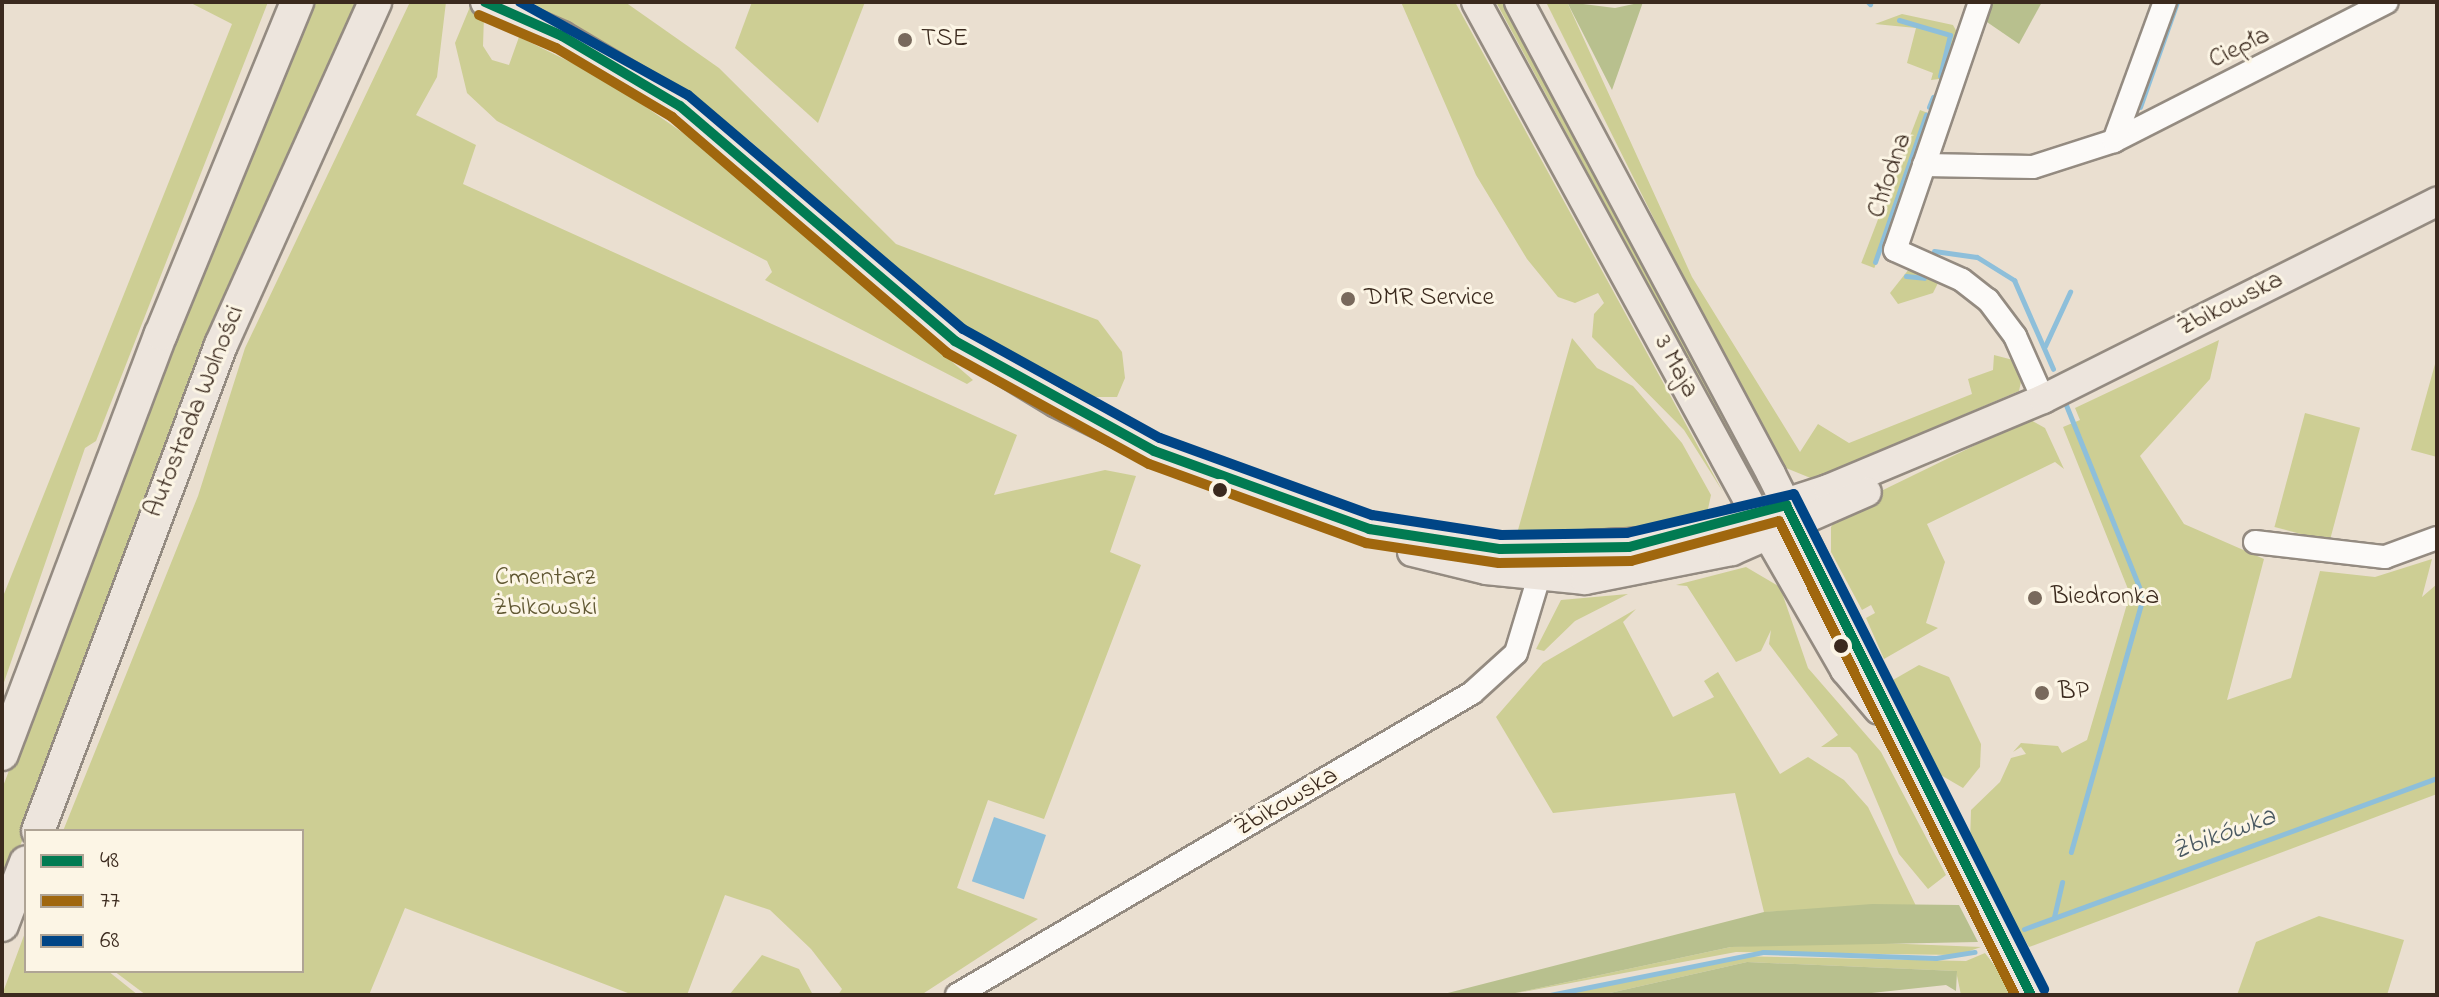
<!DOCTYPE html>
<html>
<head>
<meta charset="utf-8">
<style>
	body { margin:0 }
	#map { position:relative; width:2439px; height:997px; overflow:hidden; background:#eadfd0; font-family:"Indie Flower",sans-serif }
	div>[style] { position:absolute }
	.green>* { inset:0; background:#cdce94; transform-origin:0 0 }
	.forest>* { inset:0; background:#b8c08e }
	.water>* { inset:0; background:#8ebfda; transform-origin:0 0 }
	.stream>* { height:5px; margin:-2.5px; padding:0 2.5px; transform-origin:2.5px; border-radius:2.5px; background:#8ebfda }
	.roads { filter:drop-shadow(2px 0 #948b81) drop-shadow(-2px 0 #948b81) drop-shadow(0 2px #948b81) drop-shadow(0 -2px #948b81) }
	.minor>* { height:22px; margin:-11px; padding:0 11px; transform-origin:11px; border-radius:11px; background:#fcfaf8 }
	.major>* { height:28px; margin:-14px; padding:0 14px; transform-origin:14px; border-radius:14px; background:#ede5dd }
	.highway>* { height:32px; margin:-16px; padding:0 16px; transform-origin:16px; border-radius:16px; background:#ede5dd }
	.bus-1>* { height:10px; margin:-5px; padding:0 5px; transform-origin:5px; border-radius:5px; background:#017b52 }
	.bus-2>* { height:10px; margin:-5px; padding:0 5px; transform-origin:5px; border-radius:5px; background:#a0670e }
	.bus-3>* { height:10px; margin:-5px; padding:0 5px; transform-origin:5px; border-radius:5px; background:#004586 }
	.dots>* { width:22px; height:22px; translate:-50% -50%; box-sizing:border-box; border:4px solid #fcf5e5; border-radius:50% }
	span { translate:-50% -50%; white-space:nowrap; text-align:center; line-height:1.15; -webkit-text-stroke:6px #fcf5e5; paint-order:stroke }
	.poi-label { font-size:26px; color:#3b2a1e }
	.left { translate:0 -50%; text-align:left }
	.street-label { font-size:26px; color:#3b2a1e }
	.park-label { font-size:26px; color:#605732 }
	.water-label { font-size:28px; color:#4a5962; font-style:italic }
	.frame { position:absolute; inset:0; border:4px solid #3b2a1e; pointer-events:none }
	.legend { position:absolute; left:24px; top:829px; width:280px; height:144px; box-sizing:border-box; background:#fcf5e5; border:2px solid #afa495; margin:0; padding:10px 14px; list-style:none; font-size:24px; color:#3b2a1e }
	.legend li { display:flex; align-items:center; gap:16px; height:40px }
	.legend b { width:40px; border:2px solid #afa495 }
</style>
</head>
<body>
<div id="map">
	<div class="green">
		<i style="clip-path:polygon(189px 2px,268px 2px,96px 441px,85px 448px,2px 688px,2px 599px,232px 24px)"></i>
		<i style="clip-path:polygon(312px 2px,360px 2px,236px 275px,2px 894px,2px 789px,199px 268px)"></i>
		<i style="clip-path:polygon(410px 2px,446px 2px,437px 77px,416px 115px,476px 145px,463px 184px,1017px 435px,994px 495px,1105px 470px,1136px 476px,1110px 552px,1141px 565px,1044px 819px,988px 800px,957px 888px,1038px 919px,921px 995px,838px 995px,842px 989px,811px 949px,770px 910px,725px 895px,687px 995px,633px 995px,405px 908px,369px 995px,146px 995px,114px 971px,302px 971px,302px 831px,63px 831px,198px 496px,245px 348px)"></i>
		<i style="clip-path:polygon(472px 2px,484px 16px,483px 46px,492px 60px,509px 65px,519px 37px,607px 80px,709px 151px,973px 380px,967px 384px,765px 280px,772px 272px,767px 261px,497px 121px,467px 93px,455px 43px)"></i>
		<i style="clip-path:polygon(625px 2px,719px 68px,896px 244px,1098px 320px,1122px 352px,1125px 378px,1117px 397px,1074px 397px,947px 316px,749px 140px,533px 3px)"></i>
		<i style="clip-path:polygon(752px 2px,865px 2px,818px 123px,735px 48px)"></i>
		<i style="clip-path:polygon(1401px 2px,1455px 2px,1723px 492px,1684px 430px,1592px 337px,1594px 314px,1604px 303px,1598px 293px,1575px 303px,1558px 297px,1527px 259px,1476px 175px)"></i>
		<i style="clip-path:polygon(1496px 2px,1504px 2px,1757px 475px,1752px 478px)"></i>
		<i style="clip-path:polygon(1546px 2px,1567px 2px,1692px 277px,1800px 452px,1818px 424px,1849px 443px,1972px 394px,1968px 379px,1993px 370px,1994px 355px,2017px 361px,2023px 373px,2019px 391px,1813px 479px,1776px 464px)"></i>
		<i style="clip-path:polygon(1902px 14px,1953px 25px,1958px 34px,1947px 78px,1931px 80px,1933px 73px,1907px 63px,1916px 28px,1875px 24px)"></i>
		<i style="left:1920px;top:110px;width:14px;height:164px;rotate:21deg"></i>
		<i style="clip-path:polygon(1909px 269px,1938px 283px,1933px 293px,1898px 304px,1890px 293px)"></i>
		<i style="clip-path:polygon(1572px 338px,1597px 368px,1633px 386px,1682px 443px,1711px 495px,1705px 523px,1528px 543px,1518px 530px)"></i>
		<i style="clip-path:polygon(2219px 340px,2210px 379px,2140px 456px,2184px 524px,2264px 559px,2227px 700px,2291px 678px,2320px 571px,2375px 577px,2432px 559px,2422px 597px,2437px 584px,2437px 794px,2029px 947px,1970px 843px,1971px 810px,2000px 782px,2011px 758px,2026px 754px,2021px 747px,2013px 752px,2021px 743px,2058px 746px,2062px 753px,2087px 740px,2130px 594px,2063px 427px,2080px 420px,2075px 408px)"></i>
		<i style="clip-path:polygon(2437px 357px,2437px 457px,2411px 450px)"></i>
		<i style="left:2305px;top:413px;width:57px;height:118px;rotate:15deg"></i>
		<i style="clip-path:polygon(2029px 419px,2045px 428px,2064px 469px,2055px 462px,1927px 524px,1945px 562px,1926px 623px,1938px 628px,1884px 659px,1866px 618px,1875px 613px,1871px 605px,1862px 610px,1831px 552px,1831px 527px,1844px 509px)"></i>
		<i style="clip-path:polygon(1746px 567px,1780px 587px,1808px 668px,1881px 752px,1946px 875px,1928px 889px,1899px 854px,1857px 754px,1850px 747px,1821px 747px,1838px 735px,1769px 644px,1771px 630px,1761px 651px,1736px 662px,1687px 586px,1676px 585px)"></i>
		<i style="clip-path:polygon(1628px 594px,1575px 621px,1544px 651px,1536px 649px,1561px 600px)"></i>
		<i style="clip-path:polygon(1636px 609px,1623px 622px,1673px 717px,1714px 697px,1704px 681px,1718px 672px,1780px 774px,1808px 757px,1844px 780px,1868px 807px,1917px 908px,1764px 912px,1735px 793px,1553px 813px,1496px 717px,1543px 663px)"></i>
		<i style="clip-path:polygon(1919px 665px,1949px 677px,1981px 744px,1980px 767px,1963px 788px,1939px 774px,1893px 680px)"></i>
		<i style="clip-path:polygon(2319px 916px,2404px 940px,2387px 995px,2237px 995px,2256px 942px)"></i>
		<i style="clip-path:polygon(26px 930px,26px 971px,108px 971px,138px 995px,2px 995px)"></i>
		<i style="clip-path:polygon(1831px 941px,1981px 947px,1958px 955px,1736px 952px,1506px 995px,1731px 947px)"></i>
		<i style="clip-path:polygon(1985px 953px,2017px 995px,1961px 995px,1956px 971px,1747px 962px,1601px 995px,1558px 995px,1738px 956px,1966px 961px)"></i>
		<i style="clip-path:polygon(762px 955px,799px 969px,813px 995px,729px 995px)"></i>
	</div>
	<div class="forest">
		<i style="clip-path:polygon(1567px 2px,1615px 8px,1643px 2px,1612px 90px)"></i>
		<i style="clip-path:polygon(1991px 2px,2042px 2px,2019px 44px,1984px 20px)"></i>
		<i style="clip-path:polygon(1872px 904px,1959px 905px,1978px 942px,1731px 947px,1506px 995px,1440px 995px,1764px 912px)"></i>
		<i style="clip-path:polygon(1747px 962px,1957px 971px,1956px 991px,1946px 985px,1853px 995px,1601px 995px)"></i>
	</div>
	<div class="water">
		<i style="left:994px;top:817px;width:55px;height:68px;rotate:19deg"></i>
	</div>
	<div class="stream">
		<i style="left:1868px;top:2px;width:3px;rotate:45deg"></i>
		<i style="left:1899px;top:20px;width:53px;rotate:16.4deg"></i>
		<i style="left:1950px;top:35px;width:42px;rotate:103.7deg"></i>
		<i style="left:1929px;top:107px;width:11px;rotate:-68deg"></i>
		<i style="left:2140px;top:107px;width:111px;rotate:-70.6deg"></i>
		<i style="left:1934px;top:251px;width:43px;rotate:7.9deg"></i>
		<i style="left:1977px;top:257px;width:44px;rotate:31.9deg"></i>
		<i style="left:2014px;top:280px;width:97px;rotate:66.3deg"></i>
		<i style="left:1875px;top:262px;width:156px;rotate:-70.9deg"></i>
		<i style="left:1906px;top:276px;width:18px;rotate:6deg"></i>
		<i style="left:2045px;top:346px;width:60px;rotate:-65.2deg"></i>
		<i style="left:2066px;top:405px;width:207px;rotate:68.1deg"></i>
		<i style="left:2143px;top:597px;width:265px;rotate:105.8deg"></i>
		<i style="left:2054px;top:917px;width:36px;rotate:-77deg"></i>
		<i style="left:2024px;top:929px;width:440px;rotate:-20.1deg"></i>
		<i style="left:1550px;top:995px;width:217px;rotate:-11.4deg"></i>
		<i style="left:1763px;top:952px;width:173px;rotate:2deg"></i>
		<i style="left:1936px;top:958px;width:39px;rotate:-9deg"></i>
	</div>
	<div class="roads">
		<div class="minor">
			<i style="left:1980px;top:2px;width:262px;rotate:108.9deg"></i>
			<i style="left:1895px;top:250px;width:73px;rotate:24.1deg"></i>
			<i style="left:1962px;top:280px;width:33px;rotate:38deg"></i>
			<i style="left:1988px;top:300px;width:45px;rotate:53.1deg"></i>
			<i style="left:2015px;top:336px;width:69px;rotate:66deg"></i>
			<i style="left:2114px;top:141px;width:306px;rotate:-27deg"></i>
			<i style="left:1924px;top:165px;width:109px;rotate:1.1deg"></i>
			<i style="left:2033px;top:167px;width:85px;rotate:-17.8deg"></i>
			<i style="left:2114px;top:141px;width:148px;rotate:-69.9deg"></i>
			<i style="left:2255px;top:542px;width:131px;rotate:6.6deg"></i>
			<i style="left:2385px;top:557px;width:55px;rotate:-20.1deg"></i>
			<i style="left:957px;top:995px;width:597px;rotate:-30.39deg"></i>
			<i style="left:1472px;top:693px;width:59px;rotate:-42.3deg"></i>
			<i style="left:1516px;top:653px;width:97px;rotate:-73.2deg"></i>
		</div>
		<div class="major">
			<i style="left:485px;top:2px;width:84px;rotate:23.8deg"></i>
			<i style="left:562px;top:36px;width:137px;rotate:30.7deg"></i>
			<i style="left:680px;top:106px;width:362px;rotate:40.5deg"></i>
			<i style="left:955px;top:341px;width:119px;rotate:31.3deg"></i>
			<i style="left:1057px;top:403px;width:108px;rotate:26.3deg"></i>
			<i style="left:1154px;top:451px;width:229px;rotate:19.9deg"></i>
			<i style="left:1369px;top:529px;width:133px;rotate:8.7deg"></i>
			<i style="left:1500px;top:549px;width:168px;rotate:-2.7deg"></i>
			<i style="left:1668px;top:541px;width:168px;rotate:-18deg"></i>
			<i style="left:1828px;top:489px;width:233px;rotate:-22.7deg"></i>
			<i style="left:2043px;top:399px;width:441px;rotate:-26.6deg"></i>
			<i style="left:1476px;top:2px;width:584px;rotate:61.37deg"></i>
			<i style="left:1756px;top:515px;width:179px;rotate:60.1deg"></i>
			<i style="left:1845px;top:670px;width:52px;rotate:49.6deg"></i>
			<i style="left:1519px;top:2px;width:535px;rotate:61.9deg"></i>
			<i style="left:1771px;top:474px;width:582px;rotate:63.48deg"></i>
			<i style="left:1412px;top:552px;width:76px;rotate:13.7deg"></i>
			<i style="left:1486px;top:570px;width:100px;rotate:5.8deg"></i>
			<i style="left:1585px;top:580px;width:150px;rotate:-11.2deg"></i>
			<i style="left:1732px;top:551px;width:147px;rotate:-23.6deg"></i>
		</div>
		<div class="highway">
			<i style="left:2px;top:754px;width:449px;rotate:-69.3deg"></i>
			<i style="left:161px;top:334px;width:359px;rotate:-67.7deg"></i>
			<i style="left:38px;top:831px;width:519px;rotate:-69.37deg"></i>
			<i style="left:221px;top:345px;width:376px;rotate:-65.8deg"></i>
			<i style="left:2px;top:925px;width:67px;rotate:-69.1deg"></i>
		</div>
	</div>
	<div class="bus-1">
		<i style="left:485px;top:2px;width:84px;rotate:23.8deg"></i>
		<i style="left:562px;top:36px;width:137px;rotate:30.7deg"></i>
		<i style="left:680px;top:106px;width:362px;rotate:40.5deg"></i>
		<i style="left:955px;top:341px;width:227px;rotate:28.9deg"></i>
		<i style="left:1154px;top:451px;width:229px;rotate:19.9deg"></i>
		<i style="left:1369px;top:529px;width:133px;rotate:8.7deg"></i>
		<i style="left:1500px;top:549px;width:129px;rotate:-0.9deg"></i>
		<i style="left:1629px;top:547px;width:163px;rotate:-15deg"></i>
		<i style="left:1786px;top:505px;width:548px;rotate:63.43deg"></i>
	</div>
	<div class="bus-2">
		<i style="left:479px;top:15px;width:84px;rotate:23.2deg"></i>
		<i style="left:556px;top:48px;width:135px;rotate:30.7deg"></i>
		<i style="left:672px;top:117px;width:362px;rotate:40.6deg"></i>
		<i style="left:947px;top:353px;width:230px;rotate:28.8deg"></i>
		<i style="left:1149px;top:464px;width:231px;rotate:20deg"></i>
		<i style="left:1366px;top:543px;width:134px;rotate:8.6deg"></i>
		<i style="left:1499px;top:563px;width:132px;rotate:-0.9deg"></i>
		<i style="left:1631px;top:561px;width:153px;rotate:-15.1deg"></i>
		<i style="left:1779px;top:521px;width:530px;rotate:63.53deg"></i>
	</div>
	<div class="bus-3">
		<i style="left:520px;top:2px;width:192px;rotate:29deg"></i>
		<i style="left:688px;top:95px;width:361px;rotate:40.4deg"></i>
		<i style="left:963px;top:329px;width:225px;rotate:29deg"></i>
		<i style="left:1160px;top:438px;width:226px;rotate:20deg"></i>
		<i style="left:1372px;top:515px;width:131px;rotate:8.8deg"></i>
		<i style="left:1501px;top:535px;width:126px;rotate:-0.9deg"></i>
		<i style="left:1627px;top:533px;width:171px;rotate:-13.1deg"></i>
		<i style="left:1794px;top:494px;width:555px;rotate:63.2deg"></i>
	</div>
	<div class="dots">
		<i style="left:905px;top:40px;background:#78695c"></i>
		<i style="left:1348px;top:299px;background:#78695c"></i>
		<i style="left:1220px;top:490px;background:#3b2a1e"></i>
		<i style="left:2035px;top:598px;background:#78695c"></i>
		<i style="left:1841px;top:646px;background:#3b2a1e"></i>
		<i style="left:2042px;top:693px;background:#78695c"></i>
	</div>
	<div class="poi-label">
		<span class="left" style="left:921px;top:40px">TSE</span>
		<span class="left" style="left:1364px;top:299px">DMR Service</span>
		<span class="left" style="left:2051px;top:598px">Biedronka</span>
		<span class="left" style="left:2058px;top:693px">BP</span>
	</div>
	<div class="street-label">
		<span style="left:2240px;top:49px;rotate:-26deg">Ciepła</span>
		<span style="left:1891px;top:176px;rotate:-71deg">Chłodna</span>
		<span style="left:2231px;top:305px;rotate:-27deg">Żbikowska</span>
		<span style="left:1675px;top:367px;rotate:62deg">3 Maja</span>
		<span style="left:196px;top:412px;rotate:-68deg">Autostrada Wolności</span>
		<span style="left:1287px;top:803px;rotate:-30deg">Żbikowska</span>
	</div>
	<div class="park-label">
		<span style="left:545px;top:594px">Cmentarz<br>Żbikowski</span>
	</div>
	<div class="water-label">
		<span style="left:2224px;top:835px;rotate:-20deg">Żbikówka</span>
	</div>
	<div class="frame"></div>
	<ul class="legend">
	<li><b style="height:10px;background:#017b52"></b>48</li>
	<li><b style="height:10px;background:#a0670e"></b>77</li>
	<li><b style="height:10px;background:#004586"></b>68</li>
	</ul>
</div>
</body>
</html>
